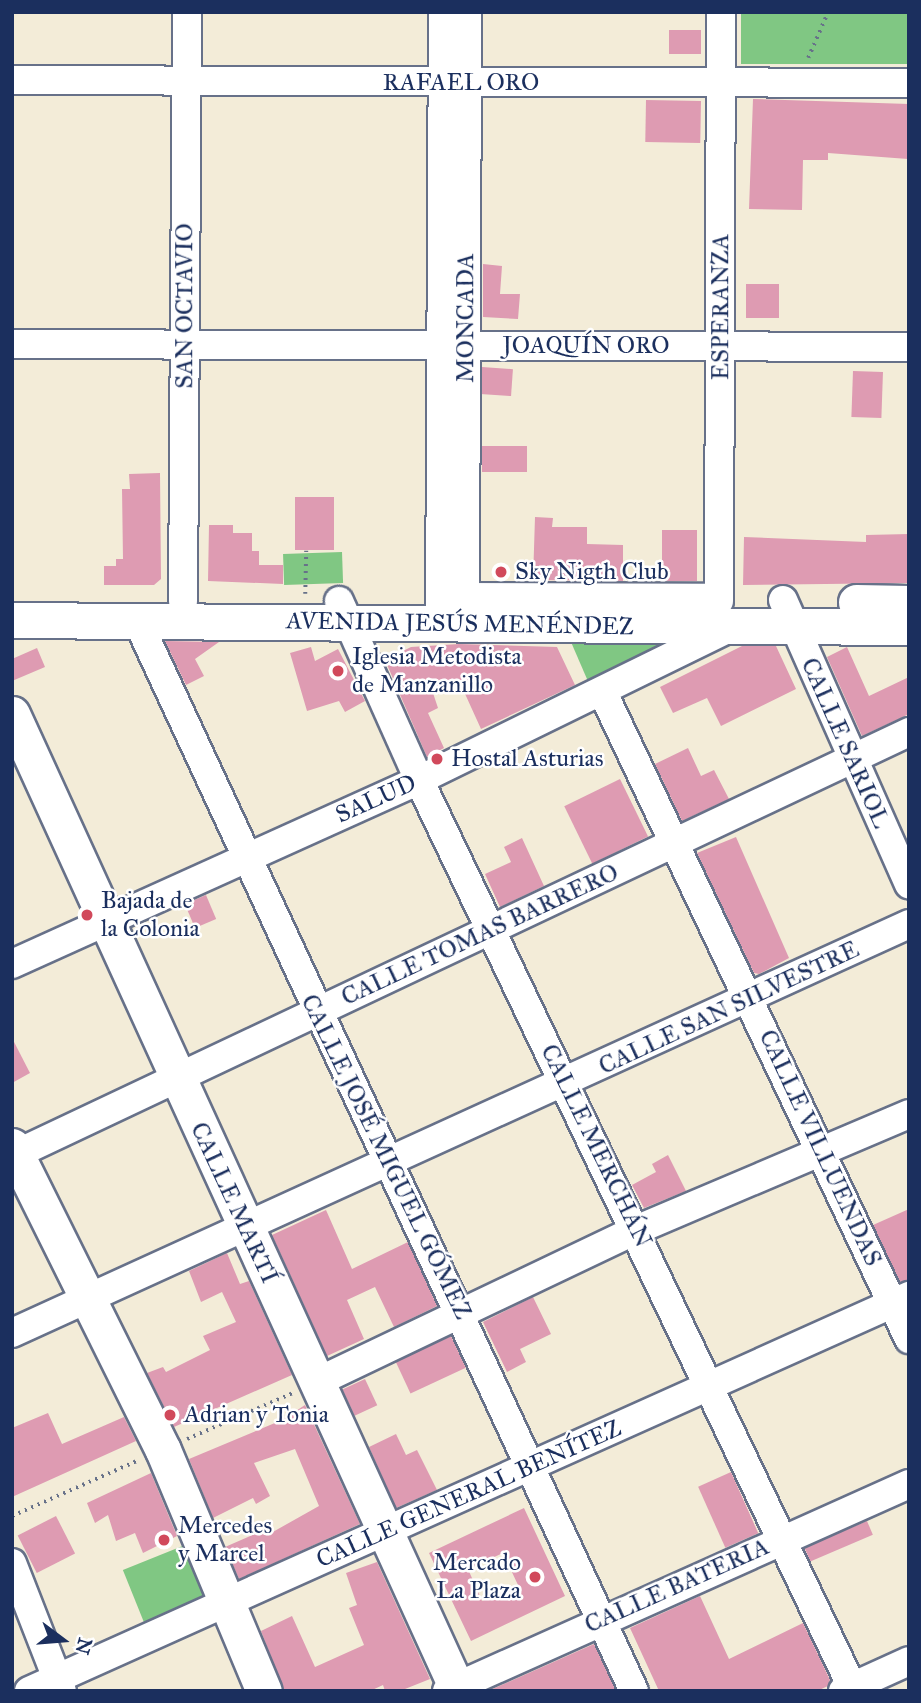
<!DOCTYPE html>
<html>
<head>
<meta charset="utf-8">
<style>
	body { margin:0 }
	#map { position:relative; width:921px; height:1703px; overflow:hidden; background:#f3ecd8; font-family:"IM FELL Great Primer",serif }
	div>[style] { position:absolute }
	.green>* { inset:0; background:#80c783; transform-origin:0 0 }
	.building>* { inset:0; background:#de9bb2; transform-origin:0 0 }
	.path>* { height:3.5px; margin-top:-1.75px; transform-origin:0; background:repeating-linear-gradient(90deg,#677189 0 2px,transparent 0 7px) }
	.roads { filter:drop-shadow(2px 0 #677189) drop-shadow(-2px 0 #677189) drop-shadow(0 2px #677189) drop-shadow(0 -2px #677189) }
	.minor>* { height:28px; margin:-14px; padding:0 14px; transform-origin:14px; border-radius:14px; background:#fff }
	.major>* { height:35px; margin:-17.5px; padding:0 17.5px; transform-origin:17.5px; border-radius:17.5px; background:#fff }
	.dots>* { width:19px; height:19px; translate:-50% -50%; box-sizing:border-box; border:4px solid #fff; border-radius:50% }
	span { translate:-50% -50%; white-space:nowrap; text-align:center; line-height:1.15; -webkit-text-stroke:5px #fff; paint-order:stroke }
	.street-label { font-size:24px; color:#1b2f5e }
	.poi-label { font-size:24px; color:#1b2f5e }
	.left { translate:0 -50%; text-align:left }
	.right { translate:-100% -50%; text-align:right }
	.frame { position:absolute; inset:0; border:14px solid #1b2f5e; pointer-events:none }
	.north { position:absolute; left:28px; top:1605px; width:70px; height:70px; -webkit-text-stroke:5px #fff; paint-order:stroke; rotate:106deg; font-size:19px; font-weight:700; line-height:28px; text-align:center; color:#1b2f5e }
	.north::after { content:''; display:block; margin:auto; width:24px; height:32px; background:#1b2f5e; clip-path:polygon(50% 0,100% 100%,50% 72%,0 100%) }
</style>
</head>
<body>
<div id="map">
	<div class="green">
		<i style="left:741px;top:12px;width:168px;height:52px"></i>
		<i style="left:342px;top:552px;width:31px;height:59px;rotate:88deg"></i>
		<i style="clip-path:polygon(667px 639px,670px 649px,590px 686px,571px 642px)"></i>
		<i style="left:185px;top:1545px;width:56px;height:67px;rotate:68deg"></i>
	</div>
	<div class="building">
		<i style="left:669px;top:30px;width:32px;height:24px"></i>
		<i style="clip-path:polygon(753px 99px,909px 104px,908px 159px,828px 153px,828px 160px,803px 160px,802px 210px,749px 209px)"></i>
		<i style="left:646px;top:100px;width:55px;height:42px;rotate:1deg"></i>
		<i style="clip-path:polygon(483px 264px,502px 266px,500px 294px,520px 294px,518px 319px,483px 317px)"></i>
		<i style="left:779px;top:284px;width:34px;height:33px;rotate:90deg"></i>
		<i style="left:482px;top:367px;width:31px;height:27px;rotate:4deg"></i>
		<i style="left:853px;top:371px;width:30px;height:46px;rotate:2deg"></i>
		<i style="left:482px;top:446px;width:45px;height:26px"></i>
		<i style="clip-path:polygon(160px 473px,161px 579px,154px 585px,104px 585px,104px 566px,116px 566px,116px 559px,123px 559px,122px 489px,130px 489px,129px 474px)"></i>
		<i style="left:295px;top:497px;width:39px;height:53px"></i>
		<i style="clip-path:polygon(535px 517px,553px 518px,552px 527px,587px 527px,587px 544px,623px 545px,623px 581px,533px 580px)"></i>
		<i style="clip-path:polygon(209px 525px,233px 525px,233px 533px,252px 533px,252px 551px,259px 551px,259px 565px,283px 565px,283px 584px,208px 581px)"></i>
		<i style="left:662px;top:530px;width:35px;height:51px"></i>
		<i style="clip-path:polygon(909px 534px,909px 583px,743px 585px,744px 537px,866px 542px,866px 535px)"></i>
		<i style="clip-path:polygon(165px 641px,219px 642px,195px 659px,204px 676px,186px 685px)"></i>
		<i style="clip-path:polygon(459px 644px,557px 647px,575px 685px,481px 729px,461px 685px,433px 693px,438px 708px,428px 713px,444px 748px,427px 757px,385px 660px,411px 647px)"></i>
		<i style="clip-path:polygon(742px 646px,776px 646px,796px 689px,721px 726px,707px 698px,673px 713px,660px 687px)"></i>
		<i style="clip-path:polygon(311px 647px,315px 661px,338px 649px,365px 701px,345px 712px,339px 701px,307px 711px,290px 653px)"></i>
		<i style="clip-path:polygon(847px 647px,869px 696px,909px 677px,909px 714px,862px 736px,827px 657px)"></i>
		<i style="clip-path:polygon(37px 648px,45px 667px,12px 681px,12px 659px)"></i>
		<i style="clip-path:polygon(688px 748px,701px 776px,714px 770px,729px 799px,682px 821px,655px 764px)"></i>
		<i style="left:620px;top:779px;width:64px;height:62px;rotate:64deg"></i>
		<i style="clip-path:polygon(736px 837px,789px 958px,759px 974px,754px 973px,697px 853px)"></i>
		<i style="clip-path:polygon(522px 838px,544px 886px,500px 907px,485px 874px,511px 862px,504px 847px)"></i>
		<i style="left:206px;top:895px;width:26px;height:23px;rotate:67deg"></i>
		<i style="clip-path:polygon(12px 1038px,30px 1073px,12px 1083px)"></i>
		<i style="clip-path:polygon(668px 1155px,686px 1191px,644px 1208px,632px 1185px,656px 1172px,652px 1164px)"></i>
		<i style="clip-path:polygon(909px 1209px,909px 1280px,900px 1282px,873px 1225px)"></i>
		<i style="clip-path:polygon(326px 1210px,352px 1269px,408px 1242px,437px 1306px,394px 1327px,375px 1287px,347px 1300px,364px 1339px,327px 1356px,272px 1235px)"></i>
		<i style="clip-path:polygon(227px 1253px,240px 1284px,249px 1281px,292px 1375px,174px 1427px,147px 1373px,163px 1367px,166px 1372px,210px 1350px,203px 1336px,236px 1322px,222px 1292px,201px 1302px,189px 1271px)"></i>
		<i style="clip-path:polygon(533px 1297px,551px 1334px,520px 1349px,526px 1362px,507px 1372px,483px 1322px)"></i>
		<i style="left:451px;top:1336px;width:35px;height:61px;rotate:65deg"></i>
		<i style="left:365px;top:1379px;width:29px;height:25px;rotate:65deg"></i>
		<i style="clip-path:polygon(305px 1405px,360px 1524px,239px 1579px,225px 1547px,269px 1528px,271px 1533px,319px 1506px,295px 1449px,254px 1463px,270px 1496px,256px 1504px,253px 1498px,213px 1518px,189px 1459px,282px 1420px)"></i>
		<i style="clip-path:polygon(48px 1413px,62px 1444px,124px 1417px,136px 1441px,12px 1497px,12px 1428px)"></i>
		<i style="clip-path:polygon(396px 1434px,406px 1455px,417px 1450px,437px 1490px,396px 1508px,369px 1447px)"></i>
		<i style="left:731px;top:1472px;width:67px;height:36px;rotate:66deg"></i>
		<i style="clip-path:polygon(151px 1473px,177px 1536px,143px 1553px,135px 1533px,116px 1541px,108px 1515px,95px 1523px,87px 1503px)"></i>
		<i style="clip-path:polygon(evenodd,524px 1508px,565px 1596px,471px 1641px,429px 1553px,524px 1508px,503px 1553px,518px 1585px,482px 1601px,468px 1569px,503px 1553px)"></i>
		<i style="left:56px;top:1516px;width:42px;height:43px;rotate:63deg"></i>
		<i style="left:867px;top:1521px;width:15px;height:68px;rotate:67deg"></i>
		<i style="clip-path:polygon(377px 1562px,430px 1679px,400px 1691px,385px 1691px,383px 1685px,370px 1691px,284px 1691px,261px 1631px,292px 1616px,315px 1667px,364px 1645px,349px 1608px,357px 1605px,346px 1573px)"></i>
		<i style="clip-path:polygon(700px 1596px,729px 1659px,803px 1623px,830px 1680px,828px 1686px,817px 1691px,659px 1691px,630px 1628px)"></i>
		<i style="clip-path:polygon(594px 1644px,616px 1691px,488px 1691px)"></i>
	</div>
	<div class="path">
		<i style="left:808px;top:58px;width:50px;rotate:-66.5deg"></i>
		<i style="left:305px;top:594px;width:43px;rotate:-88.7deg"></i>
		<i style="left:187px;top:1439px;width:116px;rotate:-23.5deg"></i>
		<i style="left:12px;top:1516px;width:139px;rotate:-23.8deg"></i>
	</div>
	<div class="roads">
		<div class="minor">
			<i style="left:12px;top:80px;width:897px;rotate:0.19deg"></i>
			<i style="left:12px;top:344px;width:897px;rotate:0.19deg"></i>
			<i style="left:783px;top:600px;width:311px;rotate:66.1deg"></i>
			<i style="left:183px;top:601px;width:589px;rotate:-89.61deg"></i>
			<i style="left:339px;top:601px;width:196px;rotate:65.9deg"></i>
			<i style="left:419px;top:780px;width:1010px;rotate:64.48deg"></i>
			<i style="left:719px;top:601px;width:589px;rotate:-89.81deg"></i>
			<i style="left:465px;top:618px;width:606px;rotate:-89.81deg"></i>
			<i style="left:138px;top:622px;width:1178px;rotate:65.11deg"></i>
			<i style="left:440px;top:623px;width:611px;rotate:-89.72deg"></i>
			<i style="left:603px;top:693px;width:715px;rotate:64.65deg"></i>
			<i style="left:12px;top:964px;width:447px;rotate:-24.3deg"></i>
			<i style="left:419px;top:780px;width:352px;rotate:-26.1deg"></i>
			<i style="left:12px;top:1156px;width:992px;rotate:-25.3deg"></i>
			<i style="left:12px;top:1333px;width:986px;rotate:-24.51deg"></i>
			<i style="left:317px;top:1382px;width:353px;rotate:-25.5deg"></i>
			<i style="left:636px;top:1230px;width:297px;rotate:-23deg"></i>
			<i style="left:12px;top:1563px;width:137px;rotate:68.7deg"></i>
			<i style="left:29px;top:1691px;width:965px;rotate:-24.17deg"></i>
			<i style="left:447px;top:1691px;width:506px;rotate:-24.13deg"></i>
			<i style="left:843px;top:1691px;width:72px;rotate:-24.4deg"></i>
		</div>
		<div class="major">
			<i style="left:460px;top:600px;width:245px;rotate:0.2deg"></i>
			<i style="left:856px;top:602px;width:53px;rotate:1.1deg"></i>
			<i style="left:12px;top:620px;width:897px;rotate:0.45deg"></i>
			<i style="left:12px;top:714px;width:1074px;rotate:65.46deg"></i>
			<i style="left:12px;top:1146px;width:339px;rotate:63.6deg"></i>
			<i style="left:163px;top:1450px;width:261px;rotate:67.3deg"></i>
		</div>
	</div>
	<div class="dots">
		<i style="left:501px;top:572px;background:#d1495b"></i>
		<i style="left:338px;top:671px;background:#d1495b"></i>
		<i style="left:437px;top:759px;background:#d1495b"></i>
		<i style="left:87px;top:915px;background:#d1495b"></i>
		<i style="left:170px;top:1415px;background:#d1495b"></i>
		<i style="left:164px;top:1540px;background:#d1495b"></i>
		<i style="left:535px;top:1577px;background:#d1495b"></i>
	</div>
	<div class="street-label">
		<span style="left:461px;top:83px">RAFAEL ORO</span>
		<span style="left:185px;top:306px;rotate:-90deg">SAN OCTAVIO</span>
		<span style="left:721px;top:307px;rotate:-90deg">ESPERANZA</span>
		<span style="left:466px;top:318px;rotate:-90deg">MONCADA</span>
		<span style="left:586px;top:346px">JOAQUÍN ORO</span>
		<span style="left:460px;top:624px;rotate:1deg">AVENIDA JESÚS MENÉNDEZ</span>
		<span style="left:845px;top:743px;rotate:66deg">CALLE SARIOL</span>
		<span style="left:376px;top:799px;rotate:-24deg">SALUD</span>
		<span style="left:480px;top:935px;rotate:-25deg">CALLE TOMAS BARRERO</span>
		<span style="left:729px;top:1008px;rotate:-25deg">CALLE SAN SILVESTRE</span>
		<span style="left:596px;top:1146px;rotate:64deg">CALLE MERCHÁN</span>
		<span style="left:820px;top:1148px;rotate:65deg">CALLE VILLUENDAS</span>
		<span style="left:386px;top:1157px;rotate:64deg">CALLE JOSÉ MIGUEL GÓMEZ</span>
		<span style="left:234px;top:1203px;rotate:65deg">CALLE MARTÍ</span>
		<span style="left:469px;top:1494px;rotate:-24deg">CALLE GENERAL BENÍTEZ</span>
		<span style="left:677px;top:1586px;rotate:-24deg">CALLE BATERIA</span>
	</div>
	<div class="poi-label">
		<span class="left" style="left:515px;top:572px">Sky Nigth Club</span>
		<span class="left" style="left:352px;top:671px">Iglesia Metodista<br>de Manzanillo</span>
		<span class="left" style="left:451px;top:759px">Hostal Asturias</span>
		<span class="left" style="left:101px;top:915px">Bajada de<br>la Colonia</span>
		<span class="left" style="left:184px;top:1415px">Adrian y Tonia</span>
		<span class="left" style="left:178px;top:1540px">Mercedes<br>y Marcel</span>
		<span class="right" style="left:521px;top:1577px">Mercado<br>La Plaza</span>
	</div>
	<div class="frame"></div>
	<div class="north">N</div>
</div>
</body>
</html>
